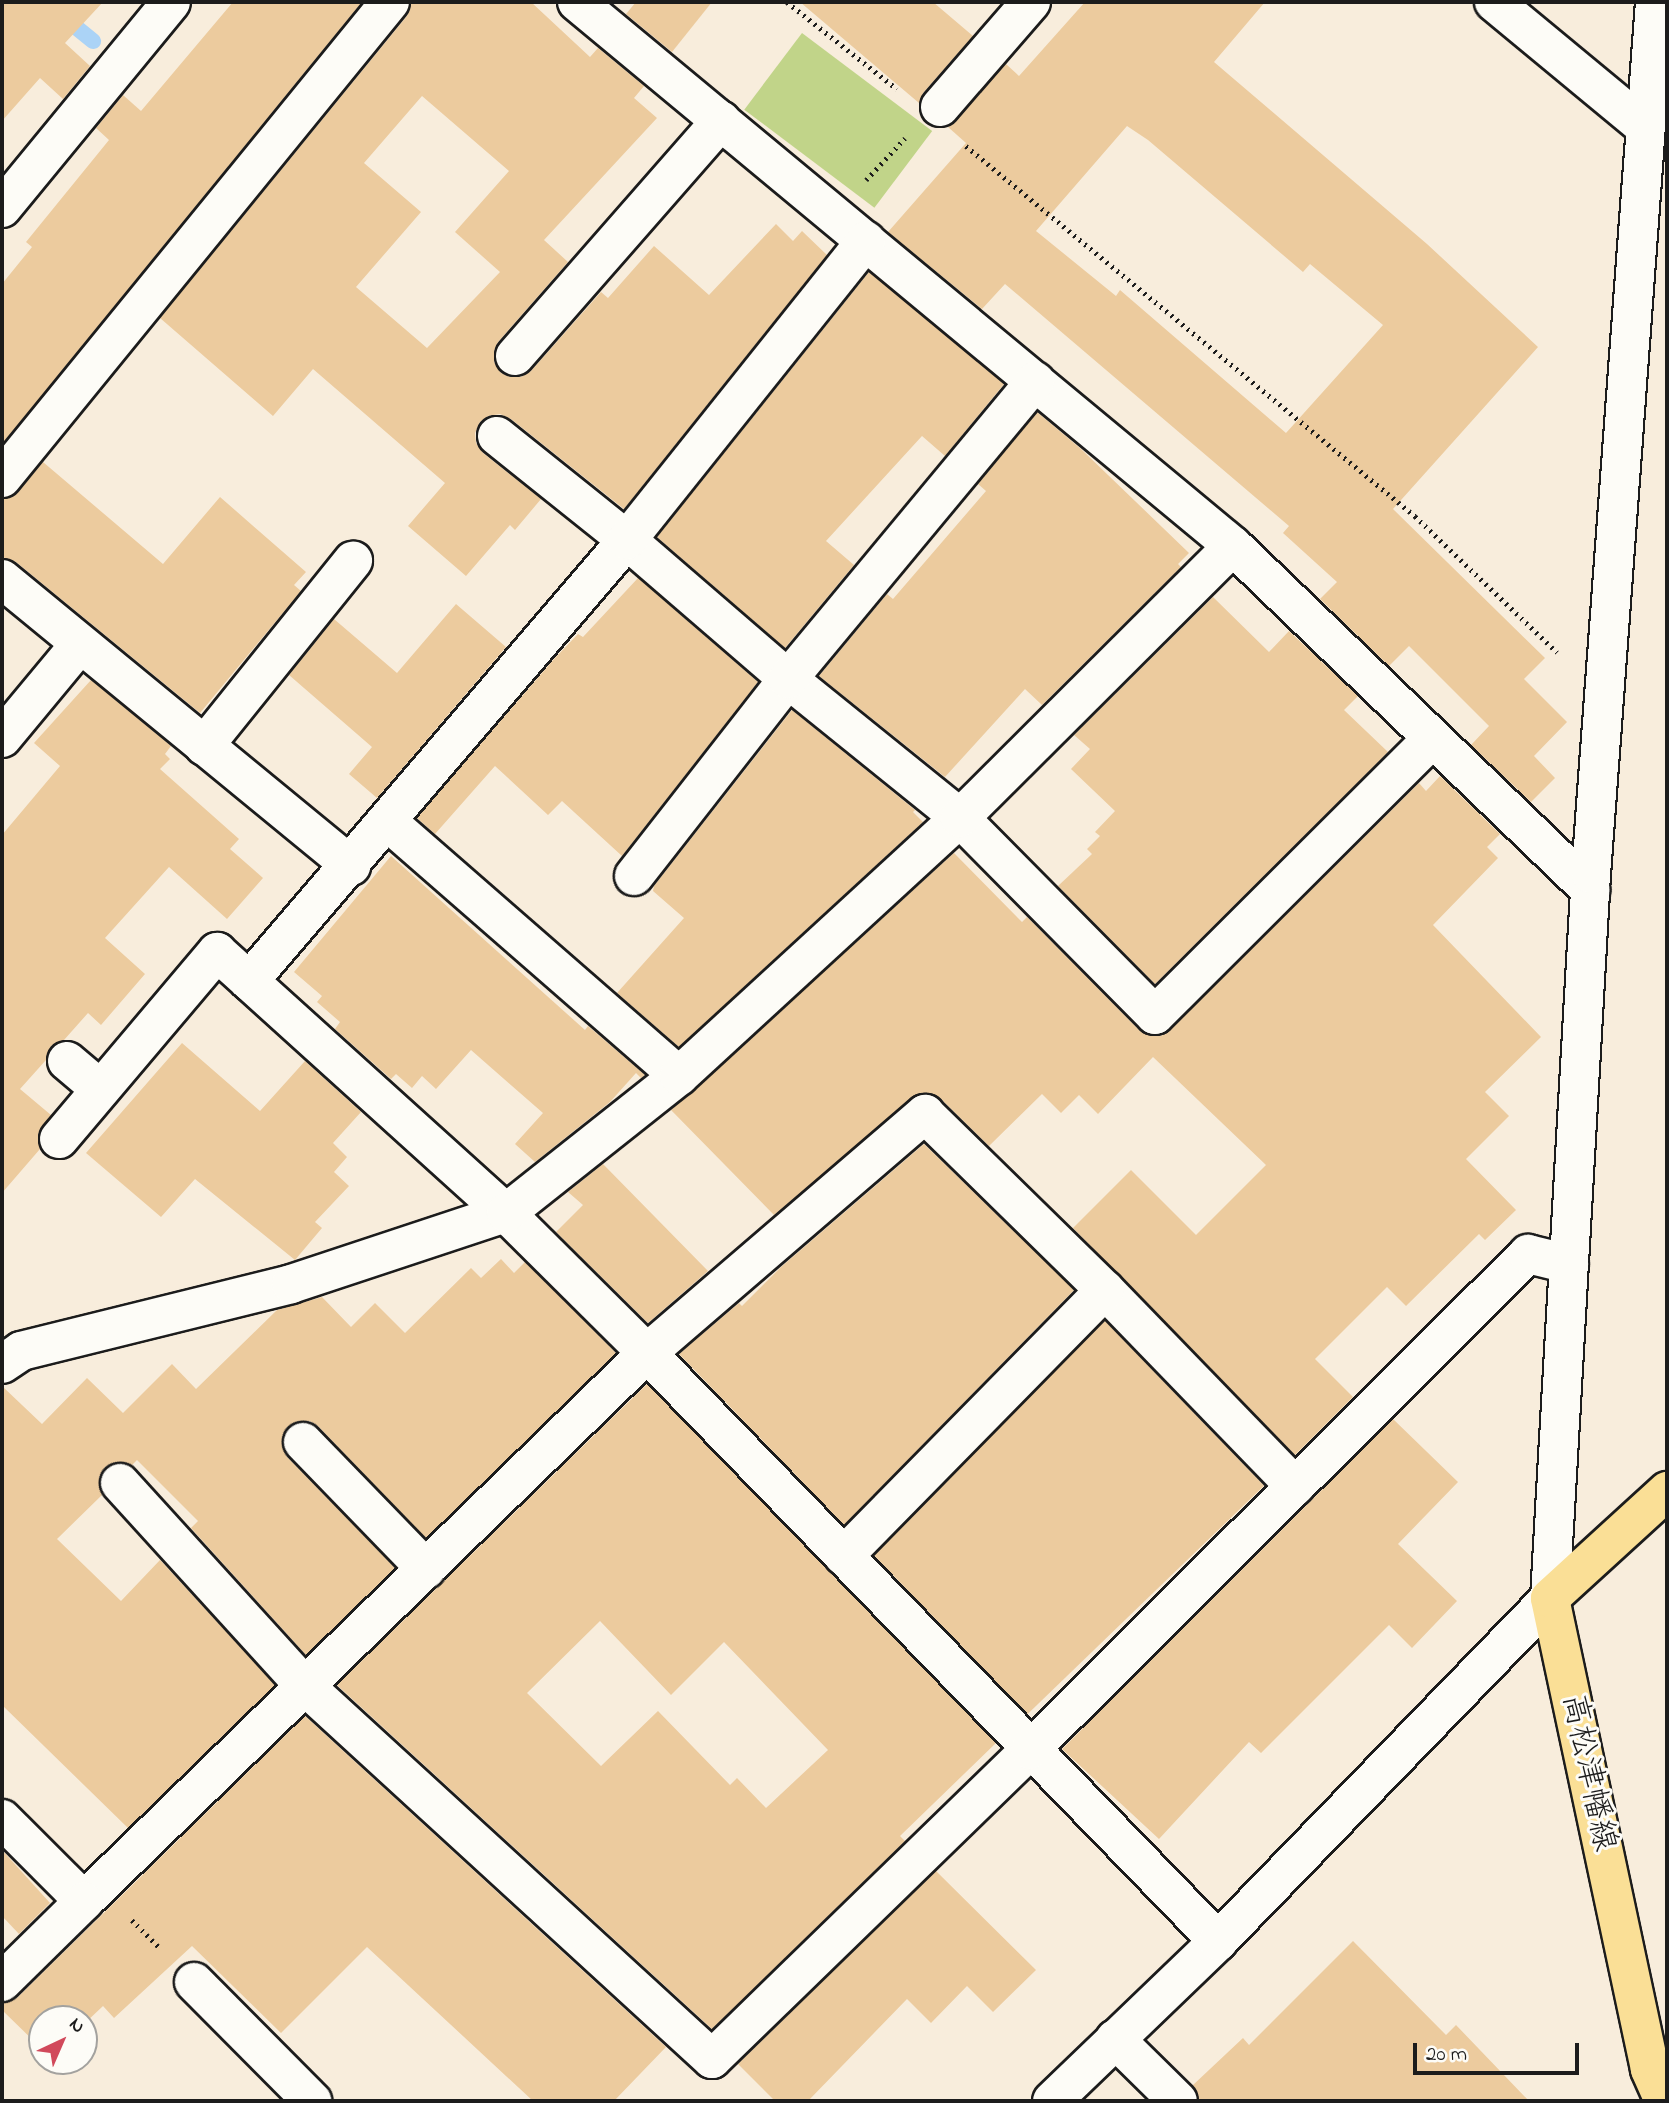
<!DOCTYPE html>
<html>
<head>
<meta charset="utf-8">
<style>
	body { margin:0 }
	#map { position:relative; width:1669px; height:2103px; overflow:hidden; background:#f8eddc; font-family:"Indie Flower","Klee One",sans-serif }
	div>[style] { position:absolute }
	.green>* { inset:0; background:#c1d489; transform-origin:0 0 }
	.stream>* { height:16px; margin:-8px; padding:0 8px; transform-origin:8px; border-radius:8px; background:#abd3f6 }
	.building>* { inset:0; background:#eccb9e; transform-origin:0 0 }
	.path>* { height:4.5px; margin-top:-2.25px; transform-origin:0; background:repeating-linear-gradient(90deg,#1c1c1c 0 2px,transparent 0 7px) }
	.roads { filter:drop-shadow(2px 0 #1c1c1c) drop-shadow(-2px 0 #1c1c1c) drop-shadow(0 2px #1c1c1c) drop-shadow(0 -2px #1c1c1c) }
	.minor>* { height:38px; margin:-19px; padding:0 19px; transform-origin:19px; border-radius:19px; background:#fdfcf7 }
	.major>* { height:38px; margin:-19px; padding:0 19px; transform-origin:19px; border-radius:19px; background:#fadf96 }
	span { translate:-50% -50%; white-space:nowrap; text-align:center; line-height:1.15; -webkit-text-stroke:6px #fdfcf7; paint-order:stroke }
	.street-label { font-size:32px; color:#1c1c1c }
	.frame { position:absolute; inset:0; border:4px solid #1c1c1c; pointer-events:none }
	.north { position:absolute; left:28px; top:2005px; width:70px; height:70px; box-sizing:border-box; background:#fdfcf7; border:2px solid #a3a29f; border-radius:50%; rotate:44deg; font-size:19px; font-weight:700; line-height:28px; text-align:center; color:#1c1c1c }
	.north::after { content:''; display:block; margin:auto; width:24px; height:32px; background:#d1495b; clip-path:polygon(50% 0,100% 100%,50% 72%,0 100%) }
	.scale { position:absolute; left:1413px; top:2043px; width:166px; height:32px; box-sizing:border-box; border:4px solid #1c1c1c; border-top:0; padding-left:9px; font-size:21px; line-height:24px; white-space:nowrap; color:#1c1c1c; -webkit-text-stroke:5px #fdfcf7; paint-order:stroke }
</style>
</head>
<body>
<div id="map">
	<div class="green">
		<i style="left:802px;top:33px;width:163px;height:96px;rotate:37deg"></i>
	</div>
	<div class="stream">
		<i style="left:45px;top:2px;width:62px;rotate:39.1deg"></i>
	</div>
	<div class="building">
		<i style="clip-path:polygon(2px 2px,103px 2px,65px 43px,90px 66px,63px 99px,40px 78px,2px 121px)"></i>
		<i style="clip-path:polygon(233px 2px,362px 2px,2px 444px,2px 284px,32px 247px,26px 242px,109px 140px,96px 128px,123px 95px,141px 111px)"></i>
		<i style="clip-path:polygon(evenodd,411px 2px,531px 2px,590px 57px,598px 48px,644px 86px,634px 98px,657px 118px,544px 240px,568px 262px,498px 342px,494px 351px,494px 362px,501px 373px,510px 377px,521px 377px,531px 371px,601px 292px,608px 298px,654px 246px,709px 295px,776px 224px,793px 241px,802px 231px,827px 255px,624px 509px,511px 419px,500px 414px,488px 416px,480px 422px,475px 433px,476px 443px,483px 453px,541px 499px,515px 530px,510px 525px,466px 576px,408px 526px,445px 483px,313px 369px,273px 416px,160px 318px,407px 16px,411px 2px,422px 96px,509px 171px,455px 232px,500px 272px,427px 348px,356px 287px,421px 212px,364px 163px,422px 96px)"></i>
		<i style="clip-path:polygon(636px 2px,712px 2px,672px 52px,626px 14px)"></i>
		<i style="clip-path:polygon(800px 2px,933px 2px,973px 36px,923px 93px,919px 103px)"></i>
		<i style="clip-path:polygon(evenodd,1085px 2px,1265px 2px,1214px 62px,1427px 244px,1538px 347px,1393px 509px,1545px 658px,1524px 679px,1567px 722px,1534px 756px,1555px 778px,1531px 802px,1471px 745px,1489px 726px,1409px 646px,1389px 666px,1320px 599px,1337px 582px,1283px 533px,1289px 526px,1005px 284px,982px 309px,888px 232px,966px 143px,948px 127px,1006px 64px,1019px 76px,1085px 2px,1127px 126px,1148px 140px,1303px 272px,1310px 264px,1383px 325px,1286px 433px,1120px 290px,1116px 296px,1036px 231px,1127px 126px)"></i>
		<i style="clip-path:polygon(869px 272px,1004px 384px,945px 456px,922px 436px,826px 541px,854px 565px,785px 648px,657px 537px)"></i>
		<i style="clip-path:polygon(1037px 412px,1081px 449px,1189px 553px,1178px 564px,1181px 567px,1042px 705px,1025px 689px,945px 777px,819px 676px,887px 594px,893px 599px,986px 491px,978px 484px)"></i>
		<i style="clip-path:polygon(43px 462px,163px 564px,220px 497px,306px 572px,294px 585px,301px 591px,200px 713px,16px 562px,2px 557px,2px 499px,18px 492px)"></i>
		<i style="clip-path:polygon(638px 578px,758px 682px,622px 856px,562px 801px,548px 815px,495px 766px,435px 834px,417px 818px,554px 659px,578px 634px,583px 637px)"></i>
		<i style="clip-path:polygon(1213px 597px,1269px 652px,1289px 631px,1358px 696px,1344px 710px,1388px 752px,1155px 984px,1058px 886px,1092px 854px,1087px 849px,1100px 836px,1095px 832px,1115px 811px,1071px 769px,1090px 749px,1074px 735px)"></i>
		<i style="clip-path:polygon(456px 604px,506px 647px,377px 798px,349px 774px,372px 747px,289px 675px,334px 619px,397px 673px)"></i>
		<i style="clip-path:polygon(91px 680px,171px 746px,165px 754px,170px 759px,160px 769px,239px 839px,230px 849px,263px 878px,227px 919px,169px 867px,105px 938px,145px 974px,101px 1025px,88px 1013px,64px 1040px,51px 1046px,46px 1060px,20px 1089px,51px 1115px,38px 1134px,40px 1149px,2px 1193px,2px 835px,60px 766px,34px 743px)"></i>
		<i style="clip-path:polygon(792px 710px,915px 810px,913px 812px,923px 822px,679px 1047px,617px 993px,684px 918px,653px 891px,654px 886px)"></i>
		<i style="clip-path:polygon(1440px 776px,1500px 834px,1487px 847px,1498px 858px,1433px 925px,1541px 1037px,1485px 1092px,1509px 1116px,1466px 1159px,1516px 1210px,1485px 1240px,1479px 1234px,1406px 1306px,1387px 1287px,1315px 1359px,1353px 1397px,1295px 1455px,1073px 1228px,1131px 1170px,1196px 1235px,1266px 1165px,1153px 1057px,1098px 1114px,1079px 1095px,1061px 1113px,1042px 1094px,989px 1146px,940px 1098px,930px 1093px,920px 1093px,774px 1215px,671px 1110px,954px 853px,1022px 922px,1027px 917px,1139px 1030px,1150px 1036px,1161px 1036px,1170px 1030px,1419px 783px,1426px 791px)"></i>
		<i style="clip-path:polygon(391px 856px,585px 1030px,588px 1026px,645px 1075px,641px 1078px,636px 1073px,610px 1102px,535px 1162px,515px 1144px,543px 1113px,471px 1050px,436px 1089px,422px 1076px,412px 1088px,396px 1074px,391px 1079px,335px 1029px,340px 1022px,317px 1002px,322px 996px,294px 972px)"></i>
		<i style="clip-path:polygon(182px 1043px,260px 1111px,305px 1061px,361px 1112px,333px 1143px,347px 1157px,334px 1172px,349px 1186px,315px 1222px,322px 1228px,295px 1260px,195px 1179px,161px 1217px,86px 1153px)"></i>
		<i style="clip-path:polygon(924px 1144px,1074px 1290px,844px 1525px,679px 1354px,739px 1303px,742px 1306px,781px 1267px)"></i>
		<i style="clip-path:polygon(603px 1164px,708px 1271px,648px 1323px,556px 1232px,583px 1205px,568px 1192px)"></i>
		<i style="clip-path:polygon(501px 1259px,514px 1273px,525px 1262px,616px 1353px,426px 1538px,318px 1426px,310px 1421px,298px 1421px,287px 1427px,282px 1437px,282px 1447px,287px 1457px,395px 1568px,306px 1655px,191px 1528px,198px 1521px,137px 1460px,132px 1465px,116px 1462px,105px 1467px,99px 1477px,102px 1495px,57px 1539px,121px 1601px,160px 1560px,275px 1685px,128px 1828px,2px 1705px,2px 1386px,42px 1424px,87px 1378px,123px 1413px,172px 1364px,196px 1389px,277px 1310px,322px 1297px,351px 1327px,375px 1303px,405px 1333px,471px 1268px,481px 1278px)"></i>
		<i style="left:1105px;top:1321px;width:229px;height:329px;rotate:46deg"></i>
		<i style="clip-path:polygon(evenodd,647px 1384px,996px 1743px,900px 1836px,905px 1841px,712px 2029px,337px 1685px,647px 1384px,600px 1621px,671px 1695px,724px 1642px,828px 1750px,766px 1808px,737px 1778px,730px 1785px,658px 1711px,601px 1766px,527px 1693px,600px 1621px)"></i>
		<i style="clip-path:polygon(1393px 1419px,1458px 1482px,1398px 1544px,1457px 1601px,1412px 1648px,1389px 1625px,1261px 1753px,1249px 1742px,1159px 1839px,1062px 1749px)"></i>
		<i style="clip-path:polygon(305px 1716px,666px 2047px,614px 2101px,533px 2101px,367px 1947px,281px 2033px,192px 1946px,114px 2018px,103px 2006px,84px 2024px,84px 2019px,42px 2019px,42px 2049px,2px 2010px,2px 2003px,17px 1998px)"></i>
		<i style="clip-path:polygon(2px 1850px,50px 1903px,19px 1934px,2px 1916px)"></i>
		<i style="clip-path:polygon(936px 1871px,1036px 1970px,993px 2012px,967px 1986px,931px 2023px,907px 1999px,808px 2101px,775px 2101px,738px 2064px)"></i>
		<i style="clip-path:polygon(1353px 1941px,1446px 2035px,1456px 2025px,1529px 2101px,1199px 2101px,1193px 2085px,1243px 2038px,1249px 2045px)"></i>
	</div>
	<div class="path">
		<i style="left:787px;top:2px;width:140px;rotate:38.3deg"></i>
		<i style="left:966px;top:146px;width:582px;rotate:39.49deg"></i>
		<i style="left:1415px;top:516px;width:197px;rotate:43.8deg"></i>
		<i style="left:866px;top:180px;width:57px;rotate:-47.1deg"></i>
		<i style="left:132px;top:1920px;width:40px;rotate:45deg"></i>
	</div>
	<div class="roads">
		<div class="minor">
			<i style="left:577px;top:2px;width:852px;rotate:39.67deg"></i>
			<i style="left:1233px;top:546px;width:496px;rotate:43.9deg"></i>
			<i style="left:1494px;top:2px;width:196px;rotate:39.6deg"></i>
			<i style="left:940px;top:107px;width:139px;rotate:-49.1deg"></i>
			<i style="left:2px;top:208px;width:266px;rotate:-50.6deg"></i>
			<i style="left:515px;top:356px;width:313px;rotate:-48.8deg"></i>
			<i style="left:497px;top:436px;width:166px;rotate:38.7deg"></i>
			<i style="left:627px;top:540px;width:213px;rotate:40.8deg"></i>
			<i style="left:788px;top:679px;width:221px;rotate:38.9deg"></i>
			<i style="left:960px;top:818px;width:277px;rotate:45.3deg"></i>
			<i style="left:1155px;top:1015px;width:392px;rotate:-44.9deg"></i>
			<i style="left:2px;top:478px;width:614px;rotate:-50.82deg"></i>
			<i style="left:2px;top:579px;width:452px;rotate:39.4deg"></i>
			<i style="left:2px;top:738px;width:122px;rotate:-50.3deg"></i>
			<i style="left:204px;top:746px;width:238px;rotate:-51.2deg"></i>
			<i style="left:388px;top:822px;width:386px;rotate:41.1deg"></i>
			<i style="left:634px;top:876px;width:250px;rotate:-52deg"></i>
			<i style="left:788px;top:679px;width:387px;rotate:-50.3deg"></i>
			<i style="left:249px;top:981px;width:581px;rotate:-49.4deg"></i>
			<i style="left:627px;top:540px;width:383px;rotate:-51.4deg"></i>
			<i style="left:67px;top:1061px;width:43px;rotate:40.3deg"></i>
			<i style="left:59px;top:1139px;width:245px;rotate:-49.8deg"></i>
			<i style="left:217px;top:952px;width:389px;rotate:42.1deg"></i>
			<i style="left:506px;top:1213px;width:199px;rotate:44.8deg"></i>
			<i style="left:647px;top:1353px;width:820px;rotate:45.84deg"></i>
			<i style="left:1105px;top:1290px;width:273px;rotate:45.9deg"></i>
			<i style="left:2px;top:1364px;width:23px;rotate:-34deg"></i>
			<i style="left:21px;top:1351px;width:278px;rotate:-13.9deg"></i>
			<i style="left:291px;top:1284px;width:226px;rotate:-18.3deg"></i>
			<i style="left:506px;top:1213px;width:221px;rotate:-38.4deg"></i>
			<i style="left:679px;top:1076px;width:381px;rotate:-42.6deg"></i>
			<i style="left:960px;top:818px;width:385px;rotate:-44.9deg"></i>
			<i style="left:303px;top:1442px;width:177px;rotate:45.9deg"></i>
			<i style="left:120px;top:1483px;width:275px;rotate:47.7deg"></i>
			<i style="left:305px;top:1686px;width:552px;rotate:42.5deg"></i>
			<i style="left:712px;top:2059px;width:443px;rotate:-44.2deg"></i>
			<i style="left:1030px;top:1750px;width:703px;rotate:-44.88deg"></i>
			<i style="left:1528px;top:1254px;width:42px;rotate:13.7deg"></i>
			<i style="left:2px;top:1819px;width:116px;rotate:45deg"></i>
			<i style="left:84px;top:1901px;width:786px;rotate:-44.23deg"></i>
			<i style="left:647px;top:1353px;width:367px;rotate:-40.7deg"></i>
			<i style="left:925px;top:1114px;width:252px;rotate:44.4deg"></i>
			<i style="left:1105px;top:1290px;width:373px;rotate:134.5deg"></i>
			<i style="left:2px;top:1982px;width:115px;rotate:-44.6deg"></i>
			<i style="left:194px;top:1982px;width:168px;rotate:45.2deg"></i>
			<i style="left:1115px;top:2039px;width:88px;rotate:44.5deg"></i>
			<i style="left:1052px;top:2101px;width:231px;rotate:-43.9deg"></i>
			<i style="left:1218px;top:1941px;width:477px;rotate:-45.9deg"></i>
			<i style="left:1550px;top:1598px;width:725px;rotate:-86.76deg"></i>
			<i style="left:1591px;top:874px;width:874px;rotate:-85.8deg"></i>
		</div>
		<div class="major">
			<i style="left:1664px;top:2101px;width:35px;rotate:-114deg"></i>
			<i style="left:1650px;top:2069px;width:481px;rotate:-102deg"></i>
			<i style="left:1550px;top:1598px;width:159px;rotate:-42.4deg"></i>
		</div>
	</div>
	<div class="street-label">
		<span style="left:1587px;top:1773px;rotate:78deg">高松津幡線</span>
	</div>
	<div class="frame"></div>
	<div class="north">N</div>
	<div class="scale">20 m</div>
</div>
</body>
</html>
